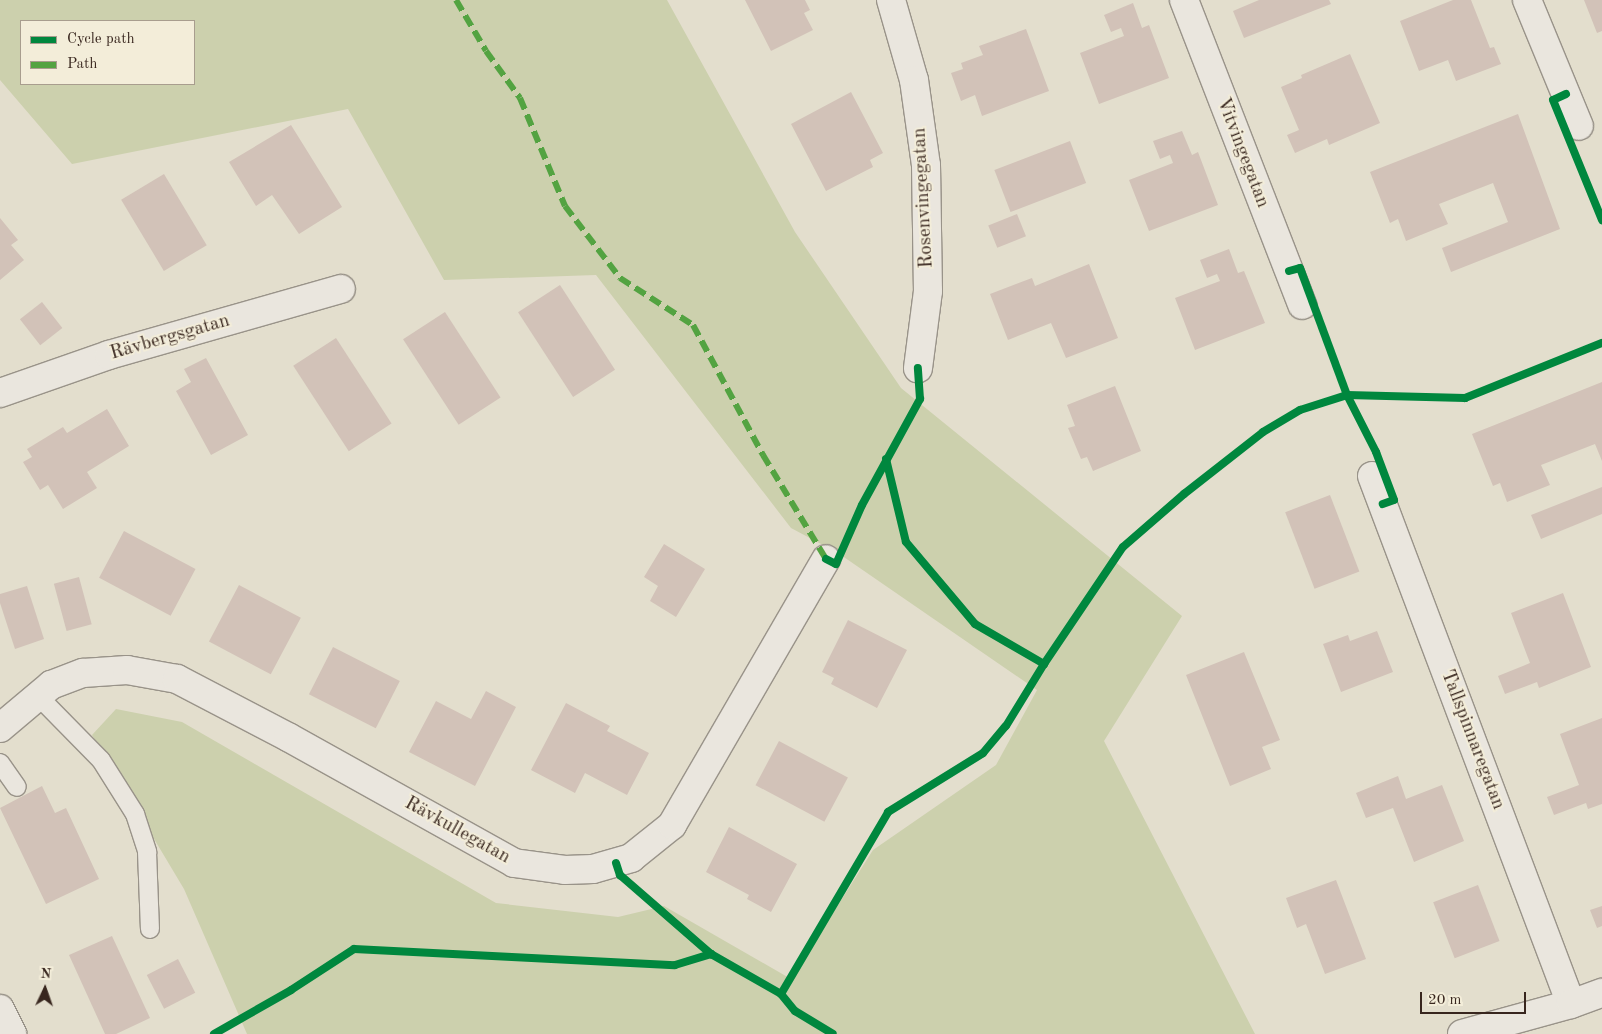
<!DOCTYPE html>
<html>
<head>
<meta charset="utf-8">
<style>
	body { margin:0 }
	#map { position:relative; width:1602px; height:1034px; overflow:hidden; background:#e3decd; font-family:"Old Standard TT",serif }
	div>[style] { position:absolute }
	.green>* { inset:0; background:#ccd0ad }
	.building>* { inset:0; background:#d2c2b8; transform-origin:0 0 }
	.roads { filter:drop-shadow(1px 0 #999389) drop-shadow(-1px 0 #999389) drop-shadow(0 1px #999389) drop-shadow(0 -1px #999389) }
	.service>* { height:18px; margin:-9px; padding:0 9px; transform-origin:9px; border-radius:9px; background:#eae6de }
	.minor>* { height:28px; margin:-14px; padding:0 14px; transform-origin:14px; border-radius:14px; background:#eae6de }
	.quiet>* { height:6px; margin-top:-3px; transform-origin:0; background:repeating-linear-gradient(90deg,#53a341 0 12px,transparent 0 18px) }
	.cycleway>* { height:8px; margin:-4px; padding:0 4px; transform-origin:4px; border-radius:4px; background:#00873e }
	span { translate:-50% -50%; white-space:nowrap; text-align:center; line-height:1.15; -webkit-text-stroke:4px #f3edd9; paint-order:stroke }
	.street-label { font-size:19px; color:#38261e }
	.legend { position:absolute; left:20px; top:20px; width:175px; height:65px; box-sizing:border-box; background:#f3edd9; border:1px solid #a89d8e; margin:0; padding:6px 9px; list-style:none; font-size:15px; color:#38261e }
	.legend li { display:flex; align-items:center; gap:10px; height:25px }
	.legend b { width:25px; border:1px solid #a89d8e }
	.north { position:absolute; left:20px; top:964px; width:50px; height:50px; -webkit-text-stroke:4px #f3edd9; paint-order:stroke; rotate:3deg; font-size:14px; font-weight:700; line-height:20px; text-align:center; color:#38261e }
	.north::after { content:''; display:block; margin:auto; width:18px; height:22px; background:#38261e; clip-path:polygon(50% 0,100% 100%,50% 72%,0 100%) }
	.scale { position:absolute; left:1420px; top:992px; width:106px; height:22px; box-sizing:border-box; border:2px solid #38261e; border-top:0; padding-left:6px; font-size:15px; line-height:18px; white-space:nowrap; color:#38261e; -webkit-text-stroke:4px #f3edd9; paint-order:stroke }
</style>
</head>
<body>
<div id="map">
	<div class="green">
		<i style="clip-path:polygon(evenodd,0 0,667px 0,795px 232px,901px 388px,1182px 616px,1104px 741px,1255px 1034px,247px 1034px,184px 889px,92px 735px,116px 709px,182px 722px,496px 903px,618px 917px,664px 906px,791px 979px,873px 850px,996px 765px,1037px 690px,838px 553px,791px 528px,596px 275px,444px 280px,348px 109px,72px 164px,0 80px,0 0,21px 21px,194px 21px,194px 84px,21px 84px,21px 21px)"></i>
	</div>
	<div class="building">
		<i style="clip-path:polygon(745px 0,805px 0,810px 10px,804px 13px,813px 30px,771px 51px)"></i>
		<i style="clip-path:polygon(1259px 0,1329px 0,1331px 4px,1244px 38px,1233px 11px)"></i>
		<i style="clip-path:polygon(1453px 0,1471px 0,1490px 48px,1494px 47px,1501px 64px,1456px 81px,1448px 60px,1419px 71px,1400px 21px)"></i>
		<i style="clip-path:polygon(1584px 0,1602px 0,1602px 31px,1597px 33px)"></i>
		<i style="clip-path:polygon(1133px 3px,1142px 28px,1149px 25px,1169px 78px,1099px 104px,1080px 53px,1124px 36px,1121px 28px,1111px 32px,1104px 15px)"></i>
		<i style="clip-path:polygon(1026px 29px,1049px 91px,982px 116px,975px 95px,961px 101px,951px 73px,963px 69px,961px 63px,983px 55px,979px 46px)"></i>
		<i style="clip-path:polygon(1350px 54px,1380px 123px,1329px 145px,1327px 139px,1295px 153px,1287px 135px,1299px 130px,1281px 87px,1302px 78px,1301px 75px)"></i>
		<i style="clip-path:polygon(851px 92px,883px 153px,870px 160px,873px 167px,826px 191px,791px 124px)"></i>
		<i style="clip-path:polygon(1518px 114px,1560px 229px,1451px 272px,1442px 248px,1508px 222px,1493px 183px,1439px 204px,1448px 224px,1406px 241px,1398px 219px,1390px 223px,1370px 172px)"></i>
		<i style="clip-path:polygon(291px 125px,342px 207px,299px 234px,272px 195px,256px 206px,229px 162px)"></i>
		<i style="clip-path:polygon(1182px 131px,1192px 155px,1198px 152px,1218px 205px,1149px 231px,1129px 180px,1173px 163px,1170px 155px,1160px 159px,1153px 141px)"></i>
		<i style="left:1070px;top:141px;width:45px;height:81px;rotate:69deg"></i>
		<i style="left:164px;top:174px;width:83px;height:50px;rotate:59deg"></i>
		<i style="left:1017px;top:214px;width:24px;height:31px;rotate:68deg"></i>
		<i style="clip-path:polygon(0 218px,18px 240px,11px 245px,24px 260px,0 280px)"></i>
		<i style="clip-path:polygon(1229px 249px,1238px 273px,1244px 271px,1265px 323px,1195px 350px,1175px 298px,1220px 281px,1217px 274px,1207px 278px,1200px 260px)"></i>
		<i style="clip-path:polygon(1089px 264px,1118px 338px,1066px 358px,1051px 323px,1008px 340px,990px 294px,1032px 278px,1035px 286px)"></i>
		<i style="left:560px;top:285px;width:101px;height:50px;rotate:57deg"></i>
		<i style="left:42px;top:302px;width:33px;height:28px;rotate:52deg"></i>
		<i style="left:445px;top:312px;width:102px;height:50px;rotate:57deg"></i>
		<i style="left:336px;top:338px;width:102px;height:51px;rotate:57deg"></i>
		<i style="clip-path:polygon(206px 358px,248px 435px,211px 455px,176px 391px,191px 382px,184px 369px)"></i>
		<i style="clip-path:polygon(1602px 382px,1602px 461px,1595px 444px,1541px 465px,1550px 485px,1507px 502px,1500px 483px,1493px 486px,1472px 434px)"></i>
		<i style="clip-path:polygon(1115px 386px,1141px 451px,1093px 471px,1087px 457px,1081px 459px,1068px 428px,1075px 426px,1067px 405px)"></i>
		<i style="clip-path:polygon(107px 409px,129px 446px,87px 472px,97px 488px,63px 509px,48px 485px,40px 490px,23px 462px,32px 457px,27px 449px,63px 427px,67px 433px)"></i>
		<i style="clip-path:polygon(1602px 487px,1602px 514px,1541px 539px,1531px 515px)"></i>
		<i style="left:1330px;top:495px;width:82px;height:48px;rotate:69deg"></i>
		<i style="left:124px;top:531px;width:81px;height:53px;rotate:28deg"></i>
		<i style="clip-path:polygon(664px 544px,705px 569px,676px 617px,650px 601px,658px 586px,644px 577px)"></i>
		<i style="left:79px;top:577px;width:49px;height:26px;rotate:75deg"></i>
		<i style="left:239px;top:585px;width:70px;height:64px;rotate:28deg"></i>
		<i style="clip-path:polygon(27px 586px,44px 639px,15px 649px,0 603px,0 594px)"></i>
		<i style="clip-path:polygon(1563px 593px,1591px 667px,1539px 688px,1537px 682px,1505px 694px,1498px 676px,1530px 663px,1511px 613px)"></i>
		<i style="clip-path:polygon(848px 620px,907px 650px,877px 708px,831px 684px,834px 678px,822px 672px)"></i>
		<i style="clip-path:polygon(1377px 631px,1393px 672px,1341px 692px,1323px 644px,1348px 635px,1350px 641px)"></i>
		<i style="left:333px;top:647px;width:75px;height:53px;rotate:27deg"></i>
		<i style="clip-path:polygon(1244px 652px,1280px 740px,1262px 747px,1271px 769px,1230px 786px,1186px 675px)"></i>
		<i style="clip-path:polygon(486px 691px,516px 707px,475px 786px,409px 752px,436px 701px,471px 719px)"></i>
		<i style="clip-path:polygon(566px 703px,610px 726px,607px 731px,649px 753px,627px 795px,585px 773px,575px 793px,531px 770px)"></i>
		<i style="clip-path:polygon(1602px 718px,1602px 804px,1588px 809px,1586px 803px,1554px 815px,1547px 797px,1579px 785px,1560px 734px)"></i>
		<i style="left:779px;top:741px;width:78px;height:50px;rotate:28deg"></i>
		<i style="clip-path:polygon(1398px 776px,1406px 799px,1442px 785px,1464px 841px,1414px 862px,1393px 808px,1366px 818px,1356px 793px)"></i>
		<i style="clip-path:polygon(42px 786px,55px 813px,66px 808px,99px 879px,46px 904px,0 808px)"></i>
		<i style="clip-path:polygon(729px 827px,797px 864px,771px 912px,747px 899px,749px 895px,706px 872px)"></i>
		<i style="clip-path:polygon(1336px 880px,1366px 959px,1325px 974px,1306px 924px,1297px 928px,1286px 898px)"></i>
		<i style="left:1478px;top:885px;width:60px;height:48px;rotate:69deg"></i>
		<i style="clip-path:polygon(1602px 906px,1602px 926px,1597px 928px,1590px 910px)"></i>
		<i style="clip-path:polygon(112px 936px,150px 1018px,116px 1034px,105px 1034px,69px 955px)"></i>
		<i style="left:178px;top:959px;width:38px;height:35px;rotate:63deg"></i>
	</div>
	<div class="roads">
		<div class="service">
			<i style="left:39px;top:697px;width:88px;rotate:45.5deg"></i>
			<i style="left:101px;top:760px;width:64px;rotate:57.8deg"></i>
			<i style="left:135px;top:814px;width:40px;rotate:72deg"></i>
			<i style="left:147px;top:852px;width:77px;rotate:87.8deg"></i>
			<i style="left:0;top:763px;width:29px;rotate:55deg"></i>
		</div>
		<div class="minor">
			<i style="left:891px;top:0;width:83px;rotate:74deg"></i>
			<i style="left:914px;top:80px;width:86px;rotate:82deg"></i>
			<i style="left:926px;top:165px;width:126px;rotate:89.1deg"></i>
			<i style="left:928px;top:291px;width:78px;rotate:97.4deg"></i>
			<i style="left:1184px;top:0;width:327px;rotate:68.8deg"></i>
			<i style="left:1527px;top:0;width:136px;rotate:67.6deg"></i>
			<i style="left:0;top:393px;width:115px;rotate:-19.2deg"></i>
			<i style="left:109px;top:355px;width:241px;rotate:-15.9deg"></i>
			<i style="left:1372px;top:476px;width:564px;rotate:69.35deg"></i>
			<i style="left:0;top:728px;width:67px;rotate:-40.1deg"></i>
			<i style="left:51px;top:685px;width:34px;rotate:-21deg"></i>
			<i style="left:83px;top:673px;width:44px;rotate:-3.9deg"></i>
			<i style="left:127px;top:670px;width:51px;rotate:10.2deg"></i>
			<i style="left:177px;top:679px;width:125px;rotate:27.6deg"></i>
			<i style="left:288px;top:737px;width:259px;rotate:29.1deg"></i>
			<i style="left:514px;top:863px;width:51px;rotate:7.8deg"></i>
			<i style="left:565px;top:870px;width:28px;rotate:-2deg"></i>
			<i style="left:593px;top:869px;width:40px;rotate:-16deg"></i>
			<i style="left:631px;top:858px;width:53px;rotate:-38.8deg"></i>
			<i style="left:672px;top:825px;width:307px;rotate:-59.9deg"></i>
			<i style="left:0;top:1009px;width:28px;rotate:64deg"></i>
			<i style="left:1462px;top:1034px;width:113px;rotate:-15.4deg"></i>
			<i style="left:1571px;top:1004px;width:33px;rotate:-20deg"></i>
		</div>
	</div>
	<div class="quiet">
		<i style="left:456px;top:0;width:59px;rotate:59.5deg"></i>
		<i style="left:486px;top:51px;width:58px;rotate:54.1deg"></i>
		<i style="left:520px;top:98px;width:117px;rotate:67.4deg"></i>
		<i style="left:565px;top:206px;width:91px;rotate:52.6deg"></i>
		<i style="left:620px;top:278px;width:87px;rotate:32.8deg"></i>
		<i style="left:693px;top:325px;width:148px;rotate:61.7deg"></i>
		<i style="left:763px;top:455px;width:122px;rotate:58.8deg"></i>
		<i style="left:826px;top:559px;width:4px;rotate:27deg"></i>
	</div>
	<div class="cycleway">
		<i style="left:1566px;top:94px;width:14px;rotate:155deg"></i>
		<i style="left:1553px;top:100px;width:130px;rotate:67.8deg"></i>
		<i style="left:1289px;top:271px;width:11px;rotate:-15deg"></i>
		<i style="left:1300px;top:268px;width:135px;rotate:69.7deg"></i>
		<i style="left:1347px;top:395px;width:64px;rotate:63deg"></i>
		<i style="left:1376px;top:452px;width:51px;rotate:69.4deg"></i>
		<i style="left:1394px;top:500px;width:12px;rotate:160deg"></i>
		<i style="left:886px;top:459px;width:85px;rotate:76.5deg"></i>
		<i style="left:906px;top:542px;width:107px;rotate:49.9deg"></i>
		<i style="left:975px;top:624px;width:80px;rotate:30.1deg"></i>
		<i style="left:826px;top:559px;width:11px;rotate:27deg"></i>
		<i style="left:836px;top:564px;width:64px;rotate:-66.2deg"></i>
		<i style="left:862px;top:505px;width:121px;rotate:-61.3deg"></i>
		<i style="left:920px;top:399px;width:31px;rotate:-94deg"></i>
		<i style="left:616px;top:863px;width:13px;rotate:72deg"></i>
		<i style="left:620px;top:875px;width:121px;rotate:41deg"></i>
		<i style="left:711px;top:954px;width:81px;rotate:29.7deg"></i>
		<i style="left:781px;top:994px;width:22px;rotate:51deg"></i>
		<i style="left:795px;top:1011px;width:44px;rotate:31.2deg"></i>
		<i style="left:781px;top:994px;width:211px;rotate:-59.5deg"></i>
		<i style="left:888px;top:812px;width:112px;rotate:-31.8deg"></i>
		<i style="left:983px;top:753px;width:35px;rotate:-50deg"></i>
		<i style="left:1006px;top:726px;width:73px;rotate:-58.5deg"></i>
		<i style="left:1044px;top:664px;width:141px;rotate:-56deg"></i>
		<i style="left:1123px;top:547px;width:81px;rotate:-41deg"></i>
		<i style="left:1184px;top:494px;width:100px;rotate:-38.1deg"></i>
		<i style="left:1263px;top:432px;width:43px;rotate:-30.7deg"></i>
		<i style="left:1300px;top:410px;width:49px;rotate:-17.7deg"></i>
		<i style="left:1347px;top:395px;width:118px;rotate:1.5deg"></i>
		<i style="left:1465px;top:398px;width:148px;rotate:-21.9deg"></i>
		<i style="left:214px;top:1034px;width:89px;rotate:-29.7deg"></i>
		<i style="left:291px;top:990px;width:75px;rotate:-33.1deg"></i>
		<i style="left:354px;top:949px;width:321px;rotate:2.9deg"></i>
		<i style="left:675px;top:965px;width:38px;rotate:-17deg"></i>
	</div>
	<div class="street-label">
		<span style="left:1242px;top:153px;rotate:69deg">Vitvingegatan</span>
		<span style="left:924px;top:198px;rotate:-93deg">Rosenvingegatan</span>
		<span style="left:170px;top:338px;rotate:-16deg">Rävbergsgatan</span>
		<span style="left:1472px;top:740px;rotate:69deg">Tallspinnaregatan</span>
		<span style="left:457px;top:831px;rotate:29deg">Rävkullegatan</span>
	</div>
	<ul class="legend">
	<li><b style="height:6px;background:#00873e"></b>Cycle path</li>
	<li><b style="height:6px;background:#53a341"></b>Path</li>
	</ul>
	<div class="north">N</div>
	<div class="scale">20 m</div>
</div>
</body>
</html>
